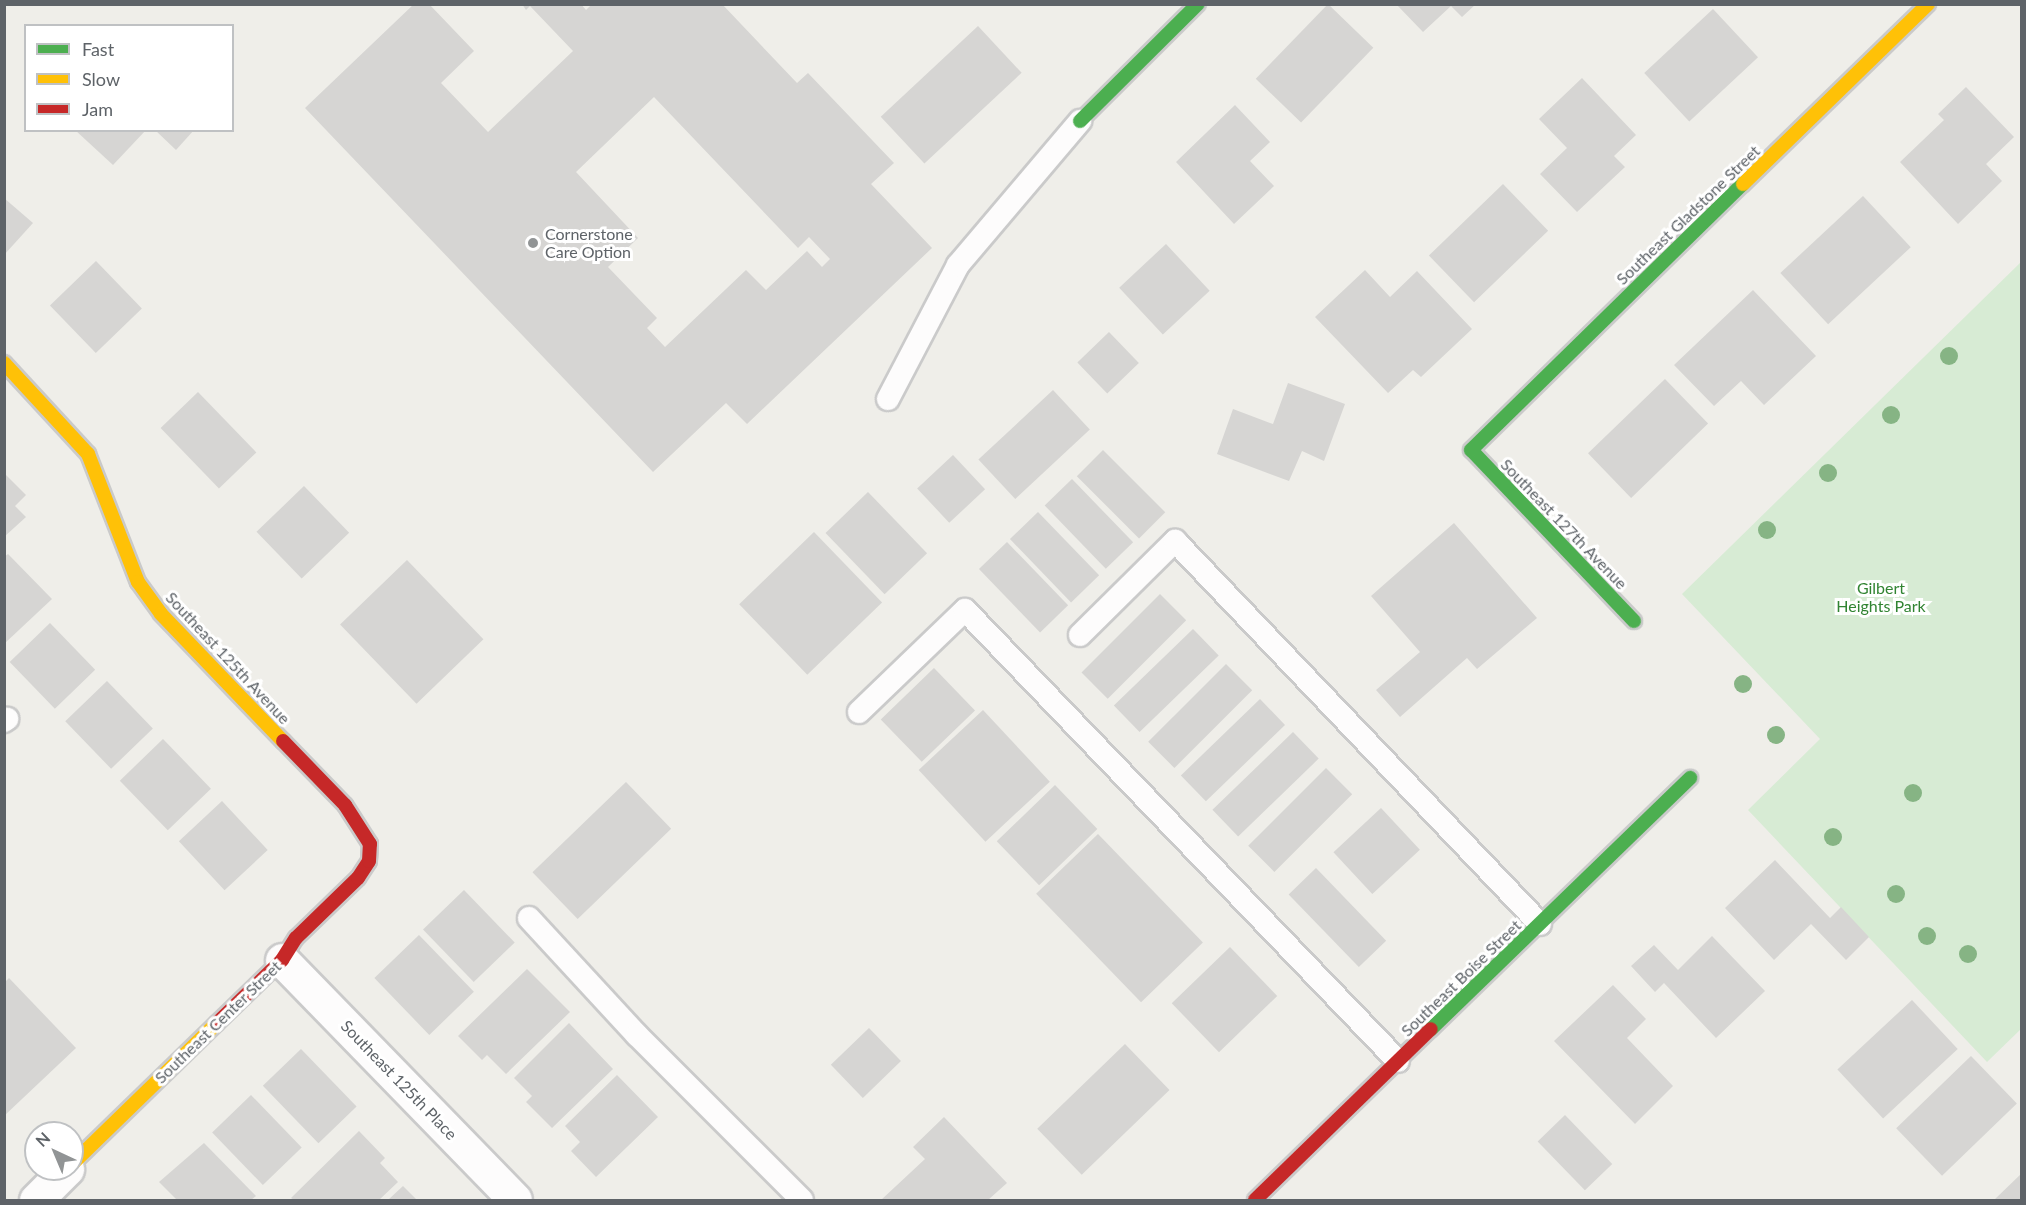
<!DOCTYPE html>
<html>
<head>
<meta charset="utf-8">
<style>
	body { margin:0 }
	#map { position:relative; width:2026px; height:1205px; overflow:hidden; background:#efeee9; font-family:Lato,sans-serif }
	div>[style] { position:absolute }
	.green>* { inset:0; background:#d7ebd4 }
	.building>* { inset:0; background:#d6d5d3; transform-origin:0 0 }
	.roads { filter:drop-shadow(2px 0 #cacaca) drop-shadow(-2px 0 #cacaca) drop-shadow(0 2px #cacaca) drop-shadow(0 -2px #cacaca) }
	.lane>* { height:22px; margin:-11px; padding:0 11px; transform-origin:11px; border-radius:11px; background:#fdfcfc }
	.street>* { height:33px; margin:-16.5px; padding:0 16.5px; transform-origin:16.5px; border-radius:16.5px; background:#fdfcfc }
	.fast>* { height:14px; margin:-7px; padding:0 7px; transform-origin:7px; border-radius:7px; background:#4caf50 }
	.slow>* { height:14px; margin:-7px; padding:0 7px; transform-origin:7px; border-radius:7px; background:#ffc107 }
	.jam>* { height:14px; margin:-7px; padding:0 7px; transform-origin:7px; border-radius:7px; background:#c62828 }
	.trees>* { width:18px; height:18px; margin:-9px; border-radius:50%; background:#86b484 }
	.dots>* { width:16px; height:16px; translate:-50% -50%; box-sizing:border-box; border:3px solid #fff; border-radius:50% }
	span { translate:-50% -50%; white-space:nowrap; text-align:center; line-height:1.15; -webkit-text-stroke:6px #fff; paint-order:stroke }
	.street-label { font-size:16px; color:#5e6368 }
	.poi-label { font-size:16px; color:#5e6368 }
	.left { translate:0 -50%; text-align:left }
	.park-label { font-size:16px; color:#318432 }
	.frame { position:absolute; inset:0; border:6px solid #5e6368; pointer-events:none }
	.legend { position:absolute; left:24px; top:24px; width:210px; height:108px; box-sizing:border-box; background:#fff; border:2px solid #bfc1c3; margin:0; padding:8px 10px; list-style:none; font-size:18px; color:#5e6368 }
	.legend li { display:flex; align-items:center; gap:12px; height:30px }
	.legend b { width:30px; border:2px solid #bfc1c3 }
	.north { position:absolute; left:24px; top:1121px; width:60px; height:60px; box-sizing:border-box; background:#fff; border:2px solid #bfc1c3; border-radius:50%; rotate:316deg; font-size:16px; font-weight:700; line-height:24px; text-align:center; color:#5e6368 }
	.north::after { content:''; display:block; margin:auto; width:21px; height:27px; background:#919495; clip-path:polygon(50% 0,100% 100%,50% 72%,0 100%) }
</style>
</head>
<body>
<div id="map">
	<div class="green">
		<i style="clip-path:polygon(2021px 262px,2022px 1028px,1987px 1062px,1748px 810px,1820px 739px,1682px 594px)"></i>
	</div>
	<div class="building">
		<i style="clip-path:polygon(evenodd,414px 4px,429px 4px,474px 51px,441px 83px,488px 132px,573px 51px,530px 6px,526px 10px,522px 4px,581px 4px,586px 10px,592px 4px,722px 4px,797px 83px,808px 73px,894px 163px,871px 184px,932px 248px,747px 424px,726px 403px,653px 472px,305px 108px,414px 4px,654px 97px,798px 248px,809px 237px,830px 259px,822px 267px,807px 251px,766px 290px,746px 270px,665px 347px,647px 328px,657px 318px,608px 267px,638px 238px,576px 172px,654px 97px)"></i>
		<i style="left:1328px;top:4px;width:63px;height:104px;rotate:44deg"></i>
		<i style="clip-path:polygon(1396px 4px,1476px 4px,1462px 17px,1451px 6px,1423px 32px)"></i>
		<i style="left:1713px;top:9px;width:66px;height:94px;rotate:47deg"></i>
		<i style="left:978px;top:26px;width:64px;height:133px;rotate:47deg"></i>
		<i style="clip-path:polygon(1582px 78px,1636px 135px,1614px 156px,1625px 167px,1577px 212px,1540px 174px,1567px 148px,1539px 119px)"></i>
		<i style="clip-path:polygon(1966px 87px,2014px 137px,1986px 164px,2002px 181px,1958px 224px,1900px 162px,1944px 120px,1938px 114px)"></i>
		<i style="clip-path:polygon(1235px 105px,1270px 142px,1250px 161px,1274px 186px,1234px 224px,1176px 162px)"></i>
		<i style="clip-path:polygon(75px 130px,146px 130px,113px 165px)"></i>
		<i style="clip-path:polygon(155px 130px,194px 130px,176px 150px)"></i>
		<i style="left:1503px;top:184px;width:65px;height:103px;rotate:46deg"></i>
		<i style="left:1863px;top:196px;width:70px;height:113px;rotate:47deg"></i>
		<i style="clip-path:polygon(4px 198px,33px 223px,4px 255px)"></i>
		<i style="left:1166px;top:244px;width:64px;height:64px;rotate:47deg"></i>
		<i style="left:96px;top:261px;width:66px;height:64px;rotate:46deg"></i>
		<i style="clip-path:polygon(1365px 270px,1390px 297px,1417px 271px,1472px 329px,1421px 377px,1413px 370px,1388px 393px,1315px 317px)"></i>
		<i style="clip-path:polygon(1753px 290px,1816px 356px,1764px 405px,1741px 381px,1714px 406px,1674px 365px)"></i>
		<i style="left:1109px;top:332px;width:43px;height:44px;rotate:46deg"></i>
		<i style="left:1665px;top:379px;width:62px;height:107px;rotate:46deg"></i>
		<i style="clip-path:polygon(1288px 383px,1345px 404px,1324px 461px,1302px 451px,1289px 481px,1217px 454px,1233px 409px,1273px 424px)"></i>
		<i style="left:1053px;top:390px;width:54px;height:102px;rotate:47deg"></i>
		<i style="left:198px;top:392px;width:84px;height:52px;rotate:46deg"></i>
		<i style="left:1103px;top:450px;width:88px;height:37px;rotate:45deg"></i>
		<i style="left:953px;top:455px;width:47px;height:49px;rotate:47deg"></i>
		<i style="clip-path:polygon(4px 473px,26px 495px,15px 506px,26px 517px,4px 537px)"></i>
		<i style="left:1072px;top:479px;width:88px;height:38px;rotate:46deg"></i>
		<i style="left:304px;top:486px;width:65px;height:66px;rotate:46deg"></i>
		<i style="left:868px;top:492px;width:85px;height:59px;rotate:46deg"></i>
		<i style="left:1038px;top:512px;width:88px;height:39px;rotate:46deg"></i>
		<i style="clip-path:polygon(1454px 523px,1537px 618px,1477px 669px,1467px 658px,1400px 717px,1376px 690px,1420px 652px,1371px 596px)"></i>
		<i style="left:814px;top:532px;width:98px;height:104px;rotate:46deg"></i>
		<i style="left:1007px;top:542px;width:88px;height:39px;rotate:46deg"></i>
		<i style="clip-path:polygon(8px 554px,52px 599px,4px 644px,4px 557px)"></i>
		<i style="left:407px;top:560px;width:110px;height:93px;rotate:46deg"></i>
		<i style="left:1160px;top:594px;width:37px;height:111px;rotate:45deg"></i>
		<i style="left:50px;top:623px;width:65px;height:56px;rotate:46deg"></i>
		<i style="left:1193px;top:629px;width:37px;height:110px;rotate:46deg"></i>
		<i style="left:1226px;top:664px;width:37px;height:110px;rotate:45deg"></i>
		<i style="left:934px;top:668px;width:59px;height:74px;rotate:46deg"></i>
		<i style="left:107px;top:681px;width:66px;height:58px;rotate:46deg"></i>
		<i style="left:1260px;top:699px;width:36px;height:110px;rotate:46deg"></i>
		<i style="left:983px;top:710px;width:98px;height:88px;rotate:47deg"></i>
		<i style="left:1293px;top:732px;width:37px;height:112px;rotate:46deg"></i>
		<i style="left:163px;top:739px;width:69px;height:60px;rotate:46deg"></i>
		<i style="left:1326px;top:768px;width:37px;height:110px;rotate:45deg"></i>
		<i style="left:626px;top:782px;width:65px;height:130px;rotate:46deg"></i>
		<i style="left:1055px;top:785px;width:61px;height:81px;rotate:46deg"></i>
		<i style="left:222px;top:801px;width:67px;height:59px;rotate:47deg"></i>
		<i style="left:1381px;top:808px;width:57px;height:65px;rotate:47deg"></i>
		<i style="left:1098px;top:834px;width:151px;height:86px;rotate:46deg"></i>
		<i style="clip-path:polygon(1775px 860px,1830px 918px,1841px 907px,1869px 937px,1846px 960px,1811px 924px,1774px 960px,1725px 908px)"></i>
		<i style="left:1316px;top:868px;width:101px;height:38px;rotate:46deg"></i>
		<i style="left:464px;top:890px;width:73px;height:57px;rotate:46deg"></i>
		<i style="left:419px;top:935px;width:79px;height:62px;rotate:46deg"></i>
		<i style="clip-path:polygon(1712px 936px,1765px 991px,1716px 1038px,1664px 983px,1655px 992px,1631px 966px,1654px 945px,1678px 970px)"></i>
		<i style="left:1230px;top:947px;width:68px;height:81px;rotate:46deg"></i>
		<i style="clip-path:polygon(527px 969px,570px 1012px,506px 1074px,487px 1055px,482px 1060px,458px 1036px)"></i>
		<i style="clip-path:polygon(9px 978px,76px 1048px,4px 1116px,4px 983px)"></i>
		<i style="clip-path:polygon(1613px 985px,1646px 1019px,1627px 1038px,1673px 1086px,1635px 1124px,1554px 1041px)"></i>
		<i style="left:1912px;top:1000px;width:67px;height:102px;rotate:47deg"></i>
		<i style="clip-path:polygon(569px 1023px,613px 1069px,552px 1128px,526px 1102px,532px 1096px,514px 1078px)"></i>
		<i style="left:869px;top:1028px;width:46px;height:53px;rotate:46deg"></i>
		<i style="left:1125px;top:1044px;width:64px;height:122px;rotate:46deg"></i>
		<i style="left:301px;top:1049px;width:80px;height:53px;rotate:46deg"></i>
		<i style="left:1971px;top:1056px;width:66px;height:104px;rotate:46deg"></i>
		<i style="clip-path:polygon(617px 1075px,658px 1117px,596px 1177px,571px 1151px,580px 1142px,565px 1126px)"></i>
		<i style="left:251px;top:1095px;width:73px;height:54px;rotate:46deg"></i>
		<i style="left:1565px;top:1115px;width:68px;height:38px;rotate:46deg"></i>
		<i style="clip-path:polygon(944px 1117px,1007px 1183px,988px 1200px,881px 1200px,925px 1159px,913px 1147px)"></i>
		<i style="clip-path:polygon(359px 1131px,385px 1158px,380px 1163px,398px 1182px,379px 1200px,294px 1200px,291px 1198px)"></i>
		<i style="clip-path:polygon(204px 1143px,256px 1196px,251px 1200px,177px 1200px,159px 1182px)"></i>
		<i style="clip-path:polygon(2022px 1173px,2022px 1200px,1994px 1200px)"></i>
		<i style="clip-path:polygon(403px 1186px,417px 1200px,388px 1200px)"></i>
	</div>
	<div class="roads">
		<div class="lane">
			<i style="left:888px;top:399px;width:151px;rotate:-62.4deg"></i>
			<i style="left:958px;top:265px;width:189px;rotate:-49.7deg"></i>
			<i style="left:1080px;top:635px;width:134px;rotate:-44.7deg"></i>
			<i style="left:1175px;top:541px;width:529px;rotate:46.38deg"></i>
			<i style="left:859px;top:712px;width:147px;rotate:-43.9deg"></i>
			<i style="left:965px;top:610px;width:625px;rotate:46.17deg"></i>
			<i style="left:4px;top:721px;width:4px;rotate:-34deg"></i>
			<i style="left:529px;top:918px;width:159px;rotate:47.3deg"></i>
			<i style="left:637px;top:1035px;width:233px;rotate:45deg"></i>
		</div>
		<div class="street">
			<i style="left:282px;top:960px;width:334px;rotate:45.8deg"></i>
			<i style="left:36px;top:1200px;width:44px;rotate:-45deg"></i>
		</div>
		<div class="fast">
			<i style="left:1080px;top:121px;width:166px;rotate:-44.8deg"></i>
			<i style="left:1634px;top:621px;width:236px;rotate:-133.6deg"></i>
			<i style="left:1471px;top:450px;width:380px;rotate:-44.4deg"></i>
			<i style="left:1431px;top:1029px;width:361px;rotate:-44.1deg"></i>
		</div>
		<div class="slow">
			<i style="left:1743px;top:184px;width:258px;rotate:-44.2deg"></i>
			<i style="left:4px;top:363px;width:124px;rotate:47.3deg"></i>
			<i style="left:88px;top:454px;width:137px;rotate:68.7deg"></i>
			<i style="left:138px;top:582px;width:39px;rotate:54deg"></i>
			<i style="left:161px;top:614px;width:176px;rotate:46.2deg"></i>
			<i style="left:72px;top:1164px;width:201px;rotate:-44.2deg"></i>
		</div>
		<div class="jam">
			<i style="left:216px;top:1024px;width:92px;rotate:-44.1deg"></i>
			<i style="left:282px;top:960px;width:26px;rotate:-58deg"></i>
			<i style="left:296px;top:938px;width:86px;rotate:-44.1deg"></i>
			<i style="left:358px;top:878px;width:20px;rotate:-57deg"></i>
			<i style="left:369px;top:861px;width:17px;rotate:-87deg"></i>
			<i style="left:370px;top:844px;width:46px;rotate:-122.7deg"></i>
			<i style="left:345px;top:805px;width:89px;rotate:-134.1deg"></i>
			<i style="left:1255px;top:1200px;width:245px;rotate:-44.2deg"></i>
		</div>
	</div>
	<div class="trees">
		<i style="left:1949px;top:356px"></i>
		<i style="left:1891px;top:415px"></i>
		<i style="left:1828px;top:473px"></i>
		<i style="left:1767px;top:530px"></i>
		<i style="left:1743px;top:684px"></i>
		<i style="left:1776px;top:735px"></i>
		<i style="left:1913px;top:793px"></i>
		<i style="left:1833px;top:837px"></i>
		<i style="left:1896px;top:894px"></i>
		<i style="left:1927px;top:936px"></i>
		<i style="left:1968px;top:954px"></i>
	</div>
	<div class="dots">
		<i style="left:533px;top:243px;background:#919495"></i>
	</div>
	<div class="street-label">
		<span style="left:1688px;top:215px;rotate:-44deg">Southeast Gladstone Street</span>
		<span style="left:1564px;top:524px;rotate:46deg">Southeast 127th Avenue</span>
		<span style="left:228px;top:658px;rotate:47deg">Southeast 125th Avenue</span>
		<span style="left:1461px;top:978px;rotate:-44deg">Southeast Boise Street</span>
		<span style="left:218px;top:1022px;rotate:-44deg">Southeast Center Street</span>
		<span style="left:399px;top:1080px;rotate:46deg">Southeast 125th Place</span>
	</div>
	<div class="poi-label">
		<span class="left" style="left:545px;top:243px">Cornerstone<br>Care Option</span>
	</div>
	<div class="park-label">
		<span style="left:1881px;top:597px">Gilbert<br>Heights Park</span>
	</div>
	<div class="frame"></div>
	<ul class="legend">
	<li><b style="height:8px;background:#4caf50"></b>Fast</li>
	<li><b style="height:8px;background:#ffc107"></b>Slow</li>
	<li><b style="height:8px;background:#c62828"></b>Jam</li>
	</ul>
	<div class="north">N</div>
</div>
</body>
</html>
